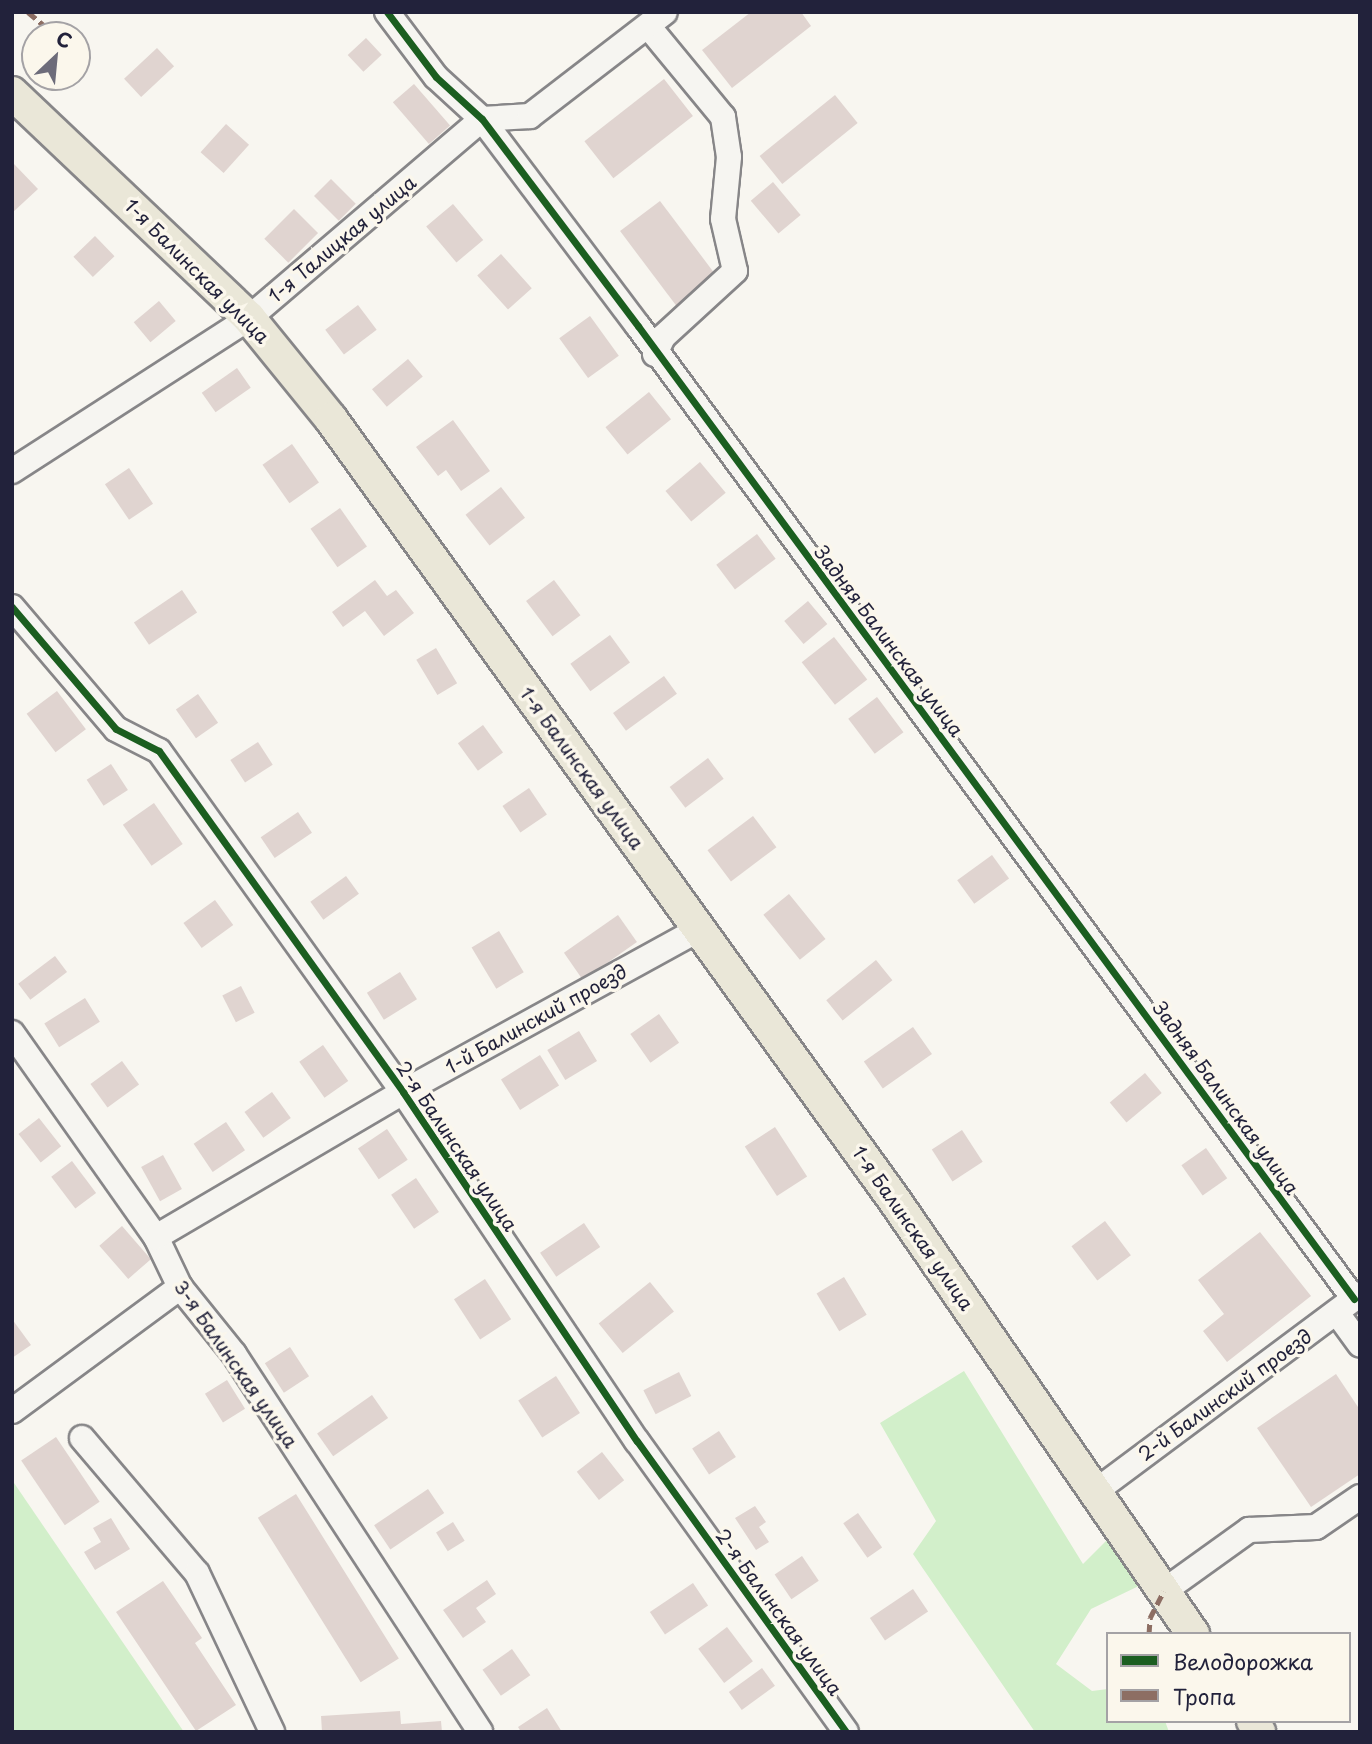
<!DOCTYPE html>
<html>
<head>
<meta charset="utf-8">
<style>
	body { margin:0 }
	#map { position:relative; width:1372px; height:1744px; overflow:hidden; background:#f8f6f0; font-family:"Playpen Sans",sans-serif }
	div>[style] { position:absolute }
	.green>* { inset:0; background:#d2efca }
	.building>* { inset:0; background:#e0d4d0; transform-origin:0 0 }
	.roads { filter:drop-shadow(2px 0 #878688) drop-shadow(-2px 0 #878688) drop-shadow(0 2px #878688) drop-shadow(0 -2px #878688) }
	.minor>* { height:24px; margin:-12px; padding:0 12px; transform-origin:12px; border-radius:12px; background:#f6f5f1 }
	.major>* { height:32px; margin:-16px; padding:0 16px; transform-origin:16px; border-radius:16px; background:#eae7d8 }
	.quiet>* { height:5px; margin-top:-2.5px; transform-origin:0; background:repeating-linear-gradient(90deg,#8d6e63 0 10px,transparent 0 15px) }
	.cycleway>* { height:7px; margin:-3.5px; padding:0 3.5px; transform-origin:3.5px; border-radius:3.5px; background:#1b5e20 }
	span { translate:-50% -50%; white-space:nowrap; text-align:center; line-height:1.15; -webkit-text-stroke:7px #fbf7ec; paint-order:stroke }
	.street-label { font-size:19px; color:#22223b }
	.frame { position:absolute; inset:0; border:14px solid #22223b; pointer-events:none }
	.legend { position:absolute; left:1106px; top:1632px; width:245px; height:91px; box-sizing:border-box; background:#fbf7ec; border:2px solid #a4a2a5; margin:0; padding:9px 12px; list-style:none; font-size:21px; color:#22223b }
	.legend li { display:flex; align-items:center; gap:14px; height:35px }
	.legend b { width:35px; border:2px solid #a4a2a5 }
	.north { position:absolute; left:21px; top:21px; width:70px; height:70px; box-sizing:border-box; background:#fbf7ec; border:2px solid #a4a2a5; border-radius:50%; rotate:26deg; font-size:19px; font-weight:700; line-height:28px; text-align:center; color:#22223b }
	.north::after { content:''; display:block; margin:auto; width:24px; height:32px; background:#6d6c7a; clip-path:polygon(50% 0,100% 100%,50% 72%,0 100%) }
</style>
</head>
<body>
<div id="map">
	<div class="green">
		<i style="clip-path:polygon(964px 1371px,1083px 1564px,1107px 1540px,1145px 1583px,1091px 1609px,1056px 1664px,1092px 1691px,1108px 1689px,1108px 1721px,1165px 1721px,1169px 1732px,1035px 1732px,913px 1554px,936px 1521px,880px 1423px)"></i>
		<i style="clip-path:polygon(12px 1480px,184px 1732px,12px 1732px)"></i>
	</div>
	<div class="building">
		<i style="clip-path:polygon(751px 12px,801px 12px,811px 26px,732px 88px,702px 50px)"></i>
		<i style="left:366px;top:38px;width:23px;height:25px;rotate:47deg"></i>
		<i style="left:157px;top:48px;width:25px;height:45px;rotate:47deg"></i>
		<i style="left:664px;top:79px;width:47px;height:101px;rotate:52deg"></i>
		<i style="left:414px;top:84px;width:55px;height:28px;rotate:49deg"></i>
		<i style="left:835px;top:95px;width:36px;height:97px;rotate:51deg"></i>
		<i style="left:226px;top:124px;width:31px;height:38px;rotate:42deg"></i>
		<i style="clip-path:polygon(14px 164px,38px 189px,12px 213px,12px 166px)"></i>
		<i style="left:331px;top:179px;width:35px;height:24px;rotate:45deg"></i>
		<i style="left:773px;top:182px;width:43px;height:29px;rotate:50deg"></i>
		<i style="left:660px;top:201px;width:96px;height:50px;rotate:53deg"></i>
		<i style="left:453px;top:204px;width:47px;height:35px;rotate:50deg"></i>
		<i style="left:294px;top:209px;width:34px;height:42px;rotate:45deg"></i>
		<i style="left:95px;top:236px;width:28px;height:30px;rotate:46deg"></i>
		<i style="left:501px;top:254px;width:46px;height:32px;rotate:48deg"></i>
		<i style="left:159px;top:301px;width:26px;height:33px;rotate:50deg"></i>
		<i style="left:358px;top:305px;width:31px;height:41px;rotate:53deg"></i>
		<i style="left:590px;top:316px;width:49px;height:38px;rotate:54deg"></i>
		<i style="left:408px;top:359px;width:23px;height:47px;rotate:50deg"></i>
		<i style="left:237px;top:368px;width:24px;height:43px;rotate:55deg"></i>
		<i style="left:649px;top:392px;width:35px;height:56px;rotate:51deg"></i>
		<i style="clip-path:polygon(453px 420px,490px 471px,461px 491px,446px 470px,438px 476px,416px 447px)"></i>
		<i style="left:292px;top:444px;width:47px;height:36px;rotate:55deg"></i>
		<i style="left:700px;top:462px;width:40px;height:45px;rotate:50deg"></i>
		<i style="left:129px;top:468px;width:43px;height:29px;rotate:56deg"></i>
		<i style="left:501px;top:487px;width:39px;height:45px;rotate:52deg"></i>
		<i style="left:340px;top:508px;width:47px;height:36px;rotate:55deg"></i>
		<i style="left:757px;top:534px;width:31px;height:51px;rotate:53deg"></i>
		<i style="clip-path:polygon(375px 580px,387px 596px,396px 590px,414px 613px,384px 636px,365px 611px,343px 627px,332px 612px)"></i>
		<i style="left:554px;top:580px;width:44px;height:35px;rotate:53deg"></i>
		<i style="left:182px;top:590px;width:27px;height:58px;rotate:56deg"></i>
		<i style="left:808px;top:601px;width:30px;height:31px;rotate:50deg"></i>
		<i style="left:610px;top:635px;width:34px;height:49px;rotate:54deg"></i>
		<i style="left:834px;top:637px;width:54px;height:41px;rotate:52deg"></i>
		<i style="left:436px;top:648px;width:41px;height:23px;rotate:59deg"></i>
		<i style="left:664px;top:676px;width:22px;height:63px;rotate:54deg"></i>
		<i style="left:57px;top:691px;width:48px;height:38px;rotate:53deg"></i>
		<i style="left:198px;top:694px;width:35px;height:27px;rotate:55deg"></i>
		<i style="left:877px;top:697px;width:44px;height:36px;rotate:53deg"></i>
		<i style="left:483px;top:725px;width:34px;height:31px;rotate:54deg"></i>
		<i style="left:258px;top:742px;width:27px;height:33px;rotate:57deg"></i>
		<i style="left:708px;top:758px;width:26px;height:48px;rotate:53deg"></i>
		<i style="left:111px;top:764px;width:31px;height:29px;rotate:57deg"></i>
		<i style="left:529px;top:788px;width:32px;height:32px;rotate:56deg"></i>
		<i style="left:154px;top:803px;width:50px;height:38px;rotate:55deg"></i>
		<i style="left:298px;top:812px;width:25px;height:45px;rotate:56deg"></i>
		<i style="left:753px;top:816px;width:39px;height:57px;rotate:53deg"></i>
		<i style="left:992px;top:855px;width:29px;height:43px;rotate:54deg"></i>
		<i style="left:346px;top:876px;width:22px;height:44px;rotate:54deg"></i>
		<i style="left:789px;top:894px;width:58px;height:33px;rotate:51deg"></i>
		<i style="left:215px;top:900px;width:31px;height:39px;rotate:54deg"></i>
		<i style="left:618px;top:915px;width:33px;height:66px;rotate:55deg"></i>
		<i style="left:499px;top:931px;width:48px;height:32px;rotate:59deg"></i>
		<i style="left:55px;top:956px;width:20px;height:46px;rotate:53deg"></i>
		<i style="left:876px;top:960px;width:26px;height:64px;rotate:51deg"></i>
		<i style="left:400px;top:972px;width:32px;height:39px;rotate:58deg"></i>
		<i style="left:241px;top:986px;width:30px;height:21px;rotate:63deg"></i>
		<i style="left:85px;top:998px;width:28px;height:48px;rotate:58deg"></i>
		<i style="left:659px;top:1014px;width:35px;height:35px;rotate:55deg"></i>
		<i style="left:913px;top:1027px;width:33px;height:60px;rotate:55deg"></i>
		<i style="left:579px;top:1031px;width:35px;height:37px;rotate:59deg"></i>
		<i style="left:323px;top:1045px;width:44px;height:29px;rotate:55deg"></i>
		<i style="left:540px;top:1055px;width:36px;height:46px;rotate:58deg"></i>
		<i style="left:122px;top:1061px;width:29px;height:39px;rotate:54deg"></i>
		<i style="left:1145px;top:1073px;width:26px;height:46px;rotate:50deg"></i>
		<i style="left:272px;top:1092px;width:32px;height:34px;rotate:54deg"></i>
		<i style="left:39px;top:1118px;width:36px;height:26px;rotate:52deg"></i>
		<i style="left:226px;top:1122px;width:34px;height:39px;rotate:56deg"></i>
		<i style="left:775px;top:1127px;width:59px;height:36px;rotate:57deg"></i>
		<i style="left:387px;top:1129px;width:37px;height:35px;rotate:56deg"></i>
		<i style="left:962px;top:1130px;width:38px;height:36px;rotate:57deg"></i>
		<i style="left:1206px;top:1148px;width:37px;height:30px;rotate:55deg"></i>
		<i style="left:163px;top:1155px;width:39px;height:25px;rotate:61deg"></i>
		<i style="left:72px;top:1161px;width:40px;height:26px;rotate:53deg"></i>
		<i style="left:416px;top:1178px;width:41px;height:30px;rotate:56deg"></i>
		<i style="left:1105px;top:1221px;width:43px;height:42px;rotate:53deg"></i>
		<i style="left:584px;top:1223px;width:29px;height:53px;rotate:56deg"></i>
		<i style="left:122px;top:1226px;width:44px;height:30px;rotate:49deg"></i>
		<i style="clip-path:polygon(1260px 1232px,1311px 1296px,1227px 1362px,1203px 1331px,1224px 1314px,1198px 1280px)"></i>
		<i style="left:844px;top:1277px;width:44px;height:32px;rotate:59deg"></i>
		<i style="left:485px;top:1279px;width:48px;height:37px;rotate:57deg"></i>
		<i style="left:650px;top:1282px;width:38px;height:66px;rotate:51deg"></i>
		<i style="clip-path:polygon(12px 1319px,31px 1345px,12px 1358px)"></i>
		<i style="left:290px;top:1347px;width:35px;height:30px;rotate:57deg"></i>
		<i style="left:679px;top:1372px;width:27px;height:40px;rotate:63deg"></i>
		<i style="clip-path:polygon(1336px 1374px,1360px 1410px,1360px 1474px,1311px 1507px,1257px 1428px)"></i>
		<i style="left:556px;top:1376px;width:44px;height:45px;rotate:57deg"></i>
		<i style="left:227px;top:1380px;width:34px;height:26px;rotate:58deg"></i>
		<i style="left:372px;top:1395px;width:28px;height:67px;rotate:55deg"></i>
		<i style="left:719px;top:1431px;width:31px;height:32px;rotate:57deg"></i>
		<i style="left:56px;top:1437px;width:78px;height:42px;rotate:56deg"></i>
		<i style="left:602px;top:1452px;width:36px;height:32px;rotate:52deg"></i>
		<i style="left:428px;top:1489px;width:29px;height:65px;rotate:56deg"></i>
		<i style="left:296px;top:1494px;width:194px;height:45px;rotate:58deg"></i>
		<i style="clip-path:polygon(755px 1506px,766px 1522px,759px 1527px,769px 1542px,756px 1550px,735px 1518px)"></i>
		<i style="left:858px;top:1513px;width:42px;height:18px;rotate:55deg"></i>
		<i style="clip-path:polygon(111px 1518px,130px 1549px,95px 1570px,84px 1552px,101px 1542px,93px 1528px)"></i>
		<i style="left:453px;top:1522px;width:22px;height:20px;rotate:58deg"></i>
		<i style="left:802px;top:1556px;width:30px;height:33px;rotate:56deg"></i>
		<i style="clip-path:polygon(487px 1580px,496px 1594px,476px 1608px,486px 1622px,463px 1638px,443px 1610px)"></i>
		<i style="clip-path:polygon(163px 1581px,202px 1638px,195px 1643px,236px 1705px,196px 1731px,116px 1612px)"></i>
		<i style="left:693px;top:1583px;width:27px;height:52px;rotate:56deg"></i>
		<i style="left:913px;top:1589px;width:27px;height:52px;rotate:56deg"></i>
		<i style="left:727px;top:1627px;width:43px;height:36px;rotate:53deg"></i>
		<i style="left:512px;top:1649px;width:32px;height:36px;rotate:55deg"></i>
		<i style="left:762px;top:1668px;width:22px;height:41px;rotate:54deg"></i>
		<i style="clip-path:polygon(547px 1708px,562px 1732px,521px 1732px,518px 1727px)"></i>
		<i style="clip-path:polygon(400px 1711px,401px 1724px,441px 1721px,442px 1732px,322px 1732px,321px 1716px)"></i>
	</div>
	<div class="roads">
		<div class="minor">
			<i style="left:387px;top:12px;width:81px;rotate:53deg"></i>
			<i style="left:436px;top:77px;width:62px;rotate:42.4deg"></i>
			<i style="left:482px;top:119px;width:259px;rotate:53deg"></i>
			<i style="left:638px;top:326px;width:1208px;rotate:53.65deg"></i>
			<i style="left:648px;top:26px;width:118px;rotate:50.5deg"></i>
			<i style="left:723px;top:117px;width:40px;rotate:81.5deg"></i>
			<i style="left:729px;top:157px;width:62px;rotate:95.5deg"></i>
			<i style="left:723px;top:219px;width:53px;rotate:77deg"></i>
			<i style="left:735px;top:271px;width:98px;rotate:137.5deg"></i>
			<i style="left:663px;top:337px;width:19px;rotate:115deg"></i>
			<i style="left:12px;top:471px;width:282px;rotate:-32.8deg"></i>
			<i style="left:249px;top:318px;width:306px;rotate:-40.5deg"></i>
			<i style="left:482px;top:119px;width:48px;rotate:-3.6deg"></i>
			<i style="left:530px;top:116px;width:170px;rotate:-37.6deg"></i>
			<i style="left:12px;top:607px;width:160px;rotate:49.6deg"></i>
			<i style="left:116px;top:729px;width:48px;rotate:27.1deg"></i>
			<i style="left:159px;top:751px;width:419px;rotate:54.4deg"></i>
			<i style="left:403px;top:1092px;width:420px;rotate:56.2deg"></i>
			<i style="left:637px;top:1441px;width:358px;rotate:54.3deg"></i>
			<i style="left:12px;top:1033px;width:250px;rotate:54.8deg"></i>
			<i style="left:156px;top:1237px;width:55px;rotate:64.4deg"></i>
			<i style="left:180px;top:1287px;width:86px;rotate:51.1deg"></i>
			<i style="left:234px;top:1354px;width:451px;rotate:56.9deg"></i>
			<i style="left:156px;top:1237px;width:286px;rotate:-30.4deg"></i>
			<i style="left:403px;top:1092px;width:338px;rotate:-28.8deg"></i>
			<i style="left:1337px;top:1313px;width:39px;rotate:54deg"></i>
			<i style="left:12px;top:1411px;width:209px;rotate:-36.4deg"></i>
			<i style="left:82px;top:1438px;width:177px;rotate:49.6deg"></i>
			<i style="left:197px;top:1573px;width:176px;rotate:64.7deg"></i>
			<i style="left:1096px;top:1491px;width:329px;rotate:-36.7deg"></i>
			<i style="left:1164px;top:1591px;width:105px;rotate:-35.7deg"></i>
			<i style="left:1249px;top:1530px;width:67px;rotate:-2.6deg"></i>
			<i style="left:1316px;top:1527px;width:53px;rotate:-34.3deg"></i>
		</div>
		<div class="major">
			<i style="left:12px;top:93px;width:327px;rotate:43.5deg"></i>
			<i style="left:249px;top:318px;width:130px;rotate:50.9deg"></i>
			<i style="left:331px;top:419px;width:964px;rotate:54.2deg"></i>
			<i style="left:895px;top:1201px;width:526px;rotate:55.46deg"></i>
			<i style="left:1253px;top:1721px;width:13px;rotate:61deg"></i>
		</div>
	</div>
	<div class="quiet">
		<i style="left:28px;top:12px;width:35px;rotate:40deg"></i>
		<i style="left:77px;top:53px;width:1px;rotate:45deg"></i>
		<i style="left:1149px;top:1634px;width:16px;rotate:-86deg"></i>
		<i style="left:1150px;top:1618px;width:30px;rotate:-63deg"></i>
	</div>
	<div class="cycleway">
		<i style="left:387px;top:12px;width:81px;rotate:53deg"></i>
		<i style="left:436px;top:77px;width:62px;rotate:42.4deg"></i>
		<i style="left:482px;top:119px;width:259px;rotate:53deg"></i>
		<i style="left:638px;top:326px;width:1208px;rotate:53.65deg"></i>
		<i style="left:12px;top:607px;width:160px;rotate:49.6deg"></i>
		<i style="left:116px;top:729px;width:48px;rotate:27.1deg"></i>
		<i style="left:159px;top:751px;width:419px;rotate:54.4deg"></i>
		<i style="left:403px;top:1092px;width:420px;rotate:56.2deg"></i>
		<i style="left:637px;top:1441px;width:358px;rotate:54.3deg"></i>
	</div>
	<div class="street-label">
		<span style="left:342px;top:239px;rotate:-40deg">1-я Талицкая улица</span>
		<span style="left:197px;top:271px;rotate:45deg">1-я Балинская улица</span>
		<span style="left:889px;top:641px;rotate:53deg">Задняя Балинская улица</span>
		<span style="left:582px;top:768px;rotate:54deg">1-я Балинская улица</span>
		<span style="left:536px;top:1019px;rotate:-29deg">1-й Балинский проезд</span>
		<span style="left:1226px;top:1098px;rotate:54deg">Задняя Балинская улица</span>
		<span style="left:457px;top:1146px;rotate:56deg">2-я Балинская улица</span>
		<span style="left:913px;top:1228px;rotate:55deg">1-я Балинская улица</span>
		<span style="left:236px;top:1364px;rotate:55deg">3-я Балинская улица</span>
		<span style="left:1225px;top:1395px;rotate:-36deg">2-й Балинский проезд</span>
		<span style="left:779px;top:1612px;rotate:54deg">2-я Балинская улица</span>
	</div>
	<div class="frame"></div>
	<ul class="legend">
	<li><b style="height:9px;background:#1b5e20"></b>Велодорожка</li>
	<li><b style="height:9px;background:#8d6e63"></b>Тропа</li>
	</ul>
	<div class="north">С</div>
</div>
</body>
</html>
